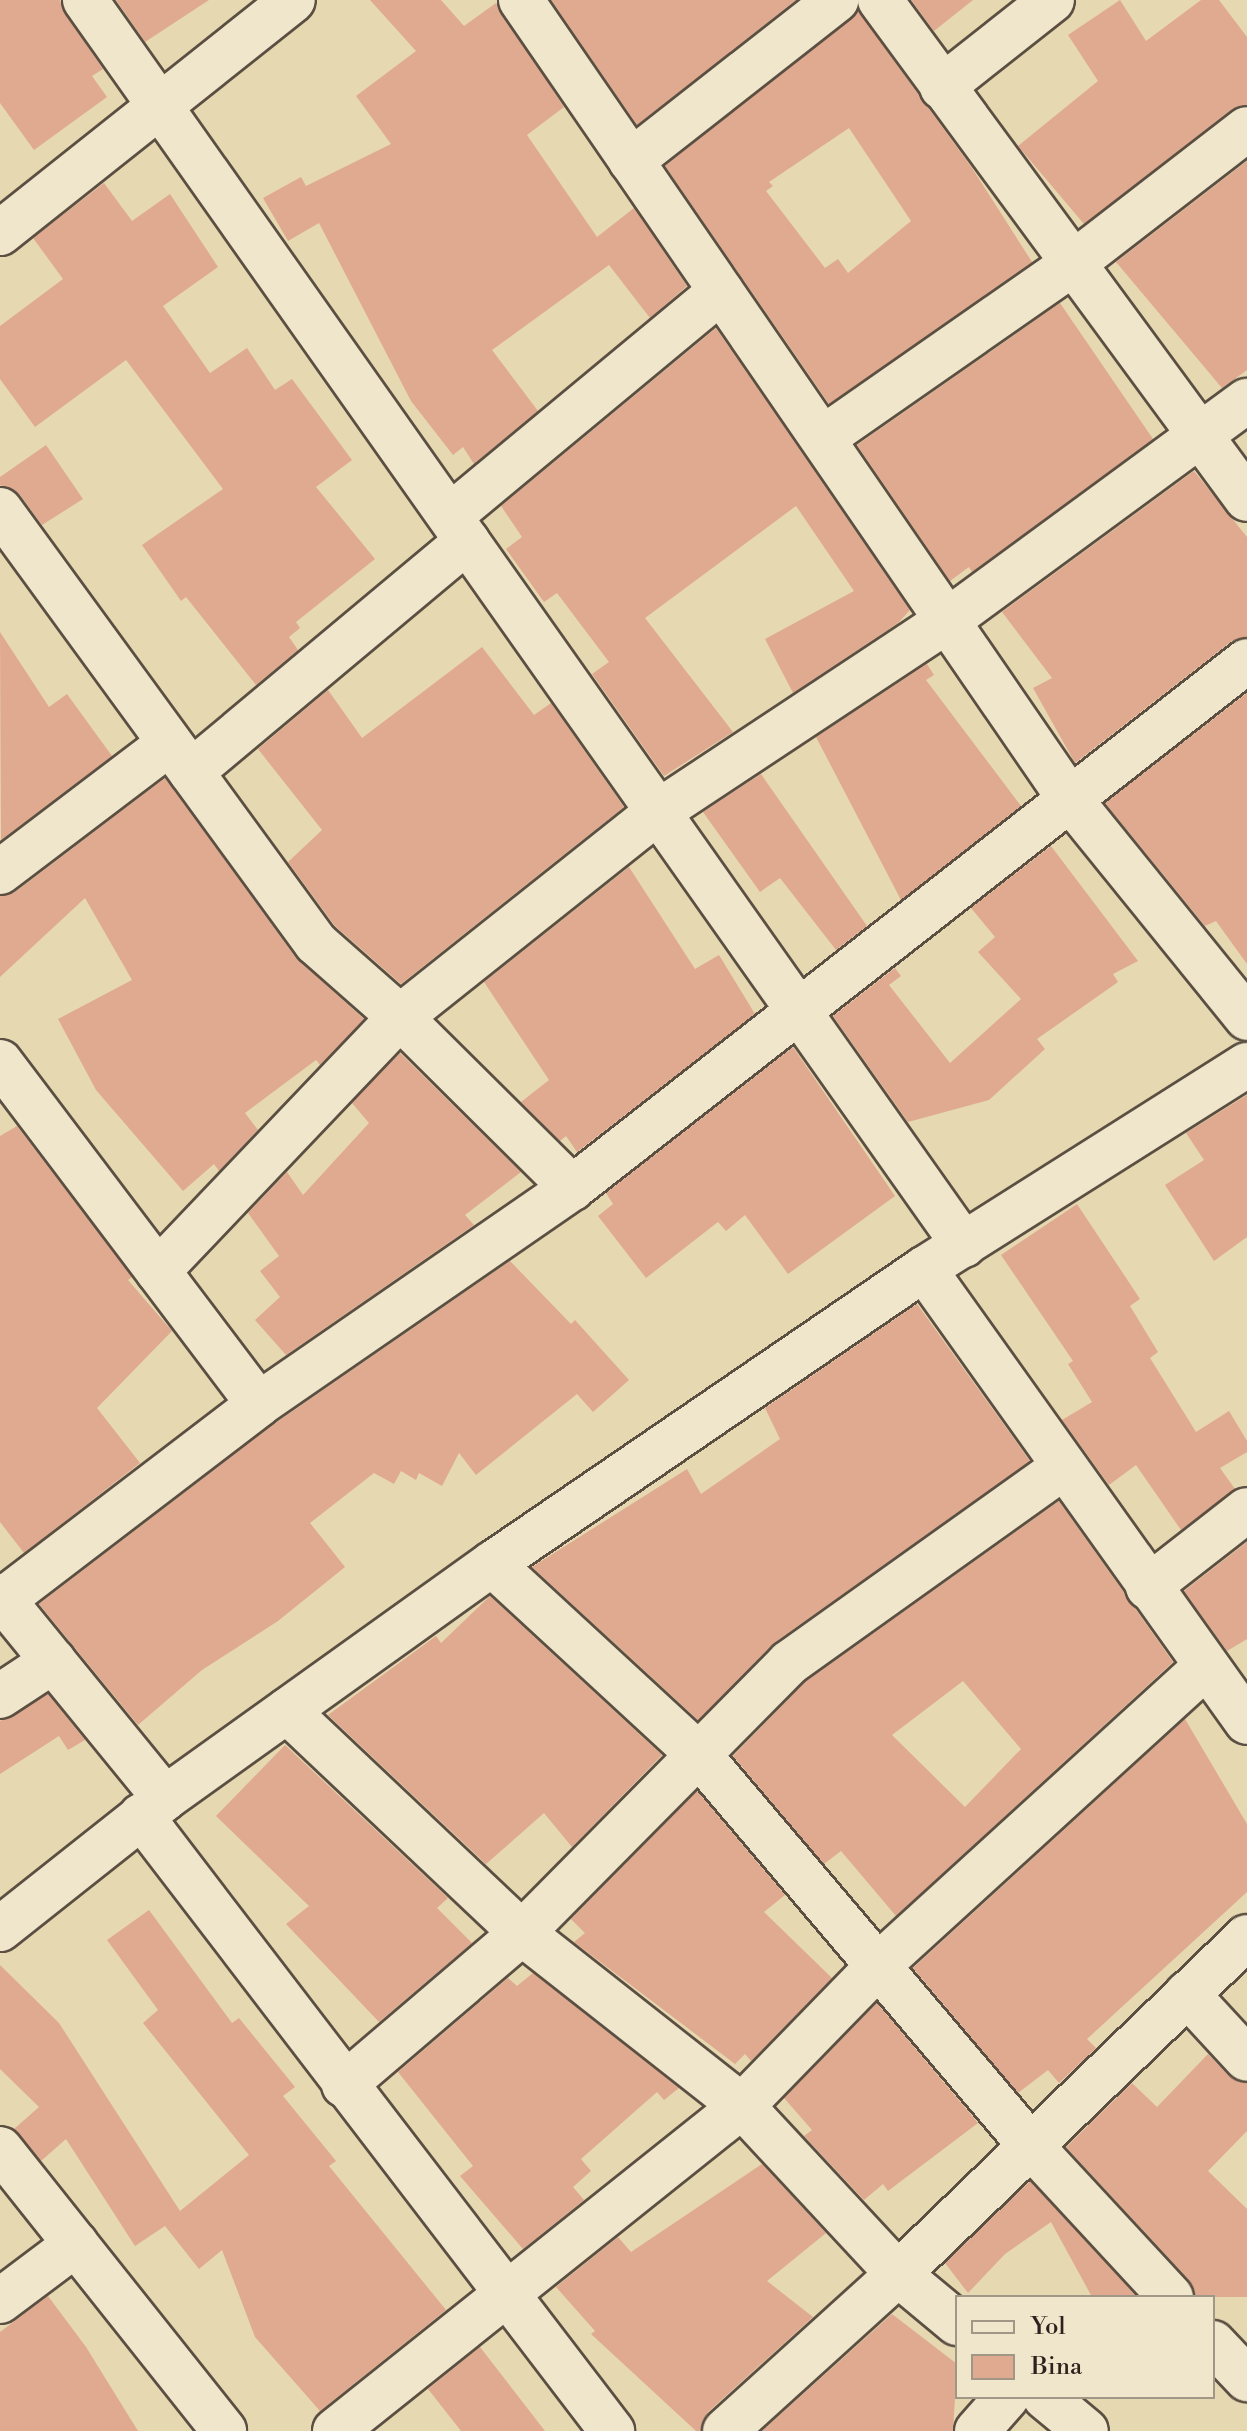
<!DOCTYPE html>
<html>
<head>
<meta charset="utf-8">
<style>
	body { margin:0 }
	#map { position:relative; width:1247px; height:2431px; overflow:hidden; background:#e6d8b1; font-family:"Libre Bodoni",serif }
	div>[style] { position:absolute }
	.building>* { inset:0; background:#e0aa90 }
	.roads { filter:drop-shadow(2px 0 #5b4f42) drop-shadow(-2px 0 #5b4f42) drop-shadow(0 2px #5b4f42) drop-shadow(0 -2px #5b4f42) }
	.minor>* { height:44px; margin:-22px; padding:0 22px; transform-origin:22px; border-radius:22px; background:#efe6cc }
	.tertiary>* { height:44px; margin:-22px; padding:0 22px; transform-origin:22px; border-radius:22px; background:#efe6cc }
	span { translate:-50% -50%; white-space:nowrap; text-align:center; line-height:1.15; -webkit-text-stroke:6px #efe6cc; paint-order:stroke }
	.legend { position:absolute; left:955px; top:2295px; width:260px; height:104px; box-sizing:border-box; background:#efe6cc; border:2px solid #a19786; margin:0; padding:10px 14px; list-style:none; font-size:24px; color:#2d211d }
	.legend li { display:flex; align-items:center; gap:16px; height:40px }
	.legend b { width:40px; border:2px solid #a19786 }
</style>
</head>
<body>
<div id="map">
	<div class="building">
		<i style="clip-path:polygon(0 0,60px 0,65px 14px,103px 69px,92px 76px,107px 97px,34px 150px,0 103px)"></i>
		<i style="clip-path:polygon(116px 0,209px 0,145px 42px)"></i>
		<i style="clip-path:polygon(370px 0,441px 0,464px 26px,496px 3px,564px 107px,527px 135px,597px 237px,634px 208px,687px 286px,650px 318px,609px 265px,492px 350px,538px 411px,474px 464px,463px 447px,453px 455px,411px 401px,319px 223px,288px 241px,263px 198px,301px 177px,306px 186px,391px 144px,356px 96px,416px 51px)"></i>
		<i style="clip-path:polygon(551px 0,796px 0,637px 125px)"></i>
		<i style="clip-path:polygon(911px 0,973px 0,934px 31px)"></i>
		<i style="clip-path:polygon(1120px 0,1146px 41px,1201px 0,1219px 0,1247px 37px,1247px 105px,1232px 109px,1084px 224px,1018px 146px,1098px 81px,1068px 35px)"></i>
		<i style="clip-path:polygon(evenodd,858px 11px,972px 168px,1032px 262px,829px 404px,665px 166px,858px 11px,849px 128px,911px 221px,848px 273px,838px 259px,825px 268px,766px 191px,773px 186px,769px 182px,849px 128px)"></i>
		<i style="clip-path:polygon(1247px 161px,1247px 370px,1222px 388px,1116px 262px)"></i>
		<i style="clip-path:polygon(104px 183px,132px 221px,170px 194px,218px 267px,163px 306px,210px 373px,247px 348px,275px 390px,292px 379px,352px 460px,316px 487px,375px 559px,296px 622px,300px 628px,289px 637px,298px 650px,256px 685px,186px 597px,181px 601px,142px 545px,223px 489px,126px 360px,35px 427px,0 379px,0 326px,63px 279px,33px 238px)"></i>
		<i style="clip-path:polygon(1060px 303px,1153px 439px,972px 572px,969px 567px,950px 581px,857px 445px)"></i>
		<i style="clip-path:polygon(716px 328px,910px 610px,898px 623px,793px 693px,765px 639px,854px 591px,796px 506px,645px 618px,733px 732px,664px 776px,592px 674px,609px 662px,557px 593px,544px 602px,506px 549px,522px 537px,501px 506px)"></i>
		<i style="clip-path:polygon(46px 445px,83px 499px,42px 525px,20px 495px,0 485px,0 477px)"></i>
		<i style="clip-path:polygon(1194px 471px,1247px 537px,1247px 637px,1232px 641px,1075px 763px,1033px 688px,1052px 678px,1002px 612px)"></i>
		<i style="clip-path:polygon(0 632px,49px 707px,67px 694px,112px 756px,1px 840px)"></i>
		<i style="clip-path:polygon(482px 647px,534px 715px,551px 703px,624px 807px,401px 984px,335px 926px,288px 862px,322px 830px,258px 749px,328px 690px,362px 738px)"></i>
		<i style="clip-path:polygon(927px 664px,934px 675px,926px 680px,1021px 806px,901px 900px,816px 737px)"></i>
		<i style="clip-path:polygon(1247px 693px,1247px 964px,1216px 921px,1205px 926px,1105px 803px)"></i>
		<i style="clip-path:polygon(761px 774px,867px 926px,836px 950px,780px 878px,760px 892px,703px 812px)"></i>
		<i style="clip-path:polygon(165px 778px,296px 958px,364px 1019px,320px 1065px,316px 1060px,245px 1113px,258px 1130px,219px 1171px,214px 1164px,183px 1191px,96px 1090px,58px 1019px,132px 980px,85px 898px,0 977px,0 896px,15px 892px)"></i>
		<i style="clip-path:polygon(1051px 846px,1138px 961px,1113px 974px,1118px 982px,1037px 1039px,1045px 1049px,989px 1100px,908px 1122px,833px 1016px,895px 968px,901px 976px,889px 985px,950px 1063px,1021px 999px,978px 952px,995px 937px,971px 908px)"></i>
		<i style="clip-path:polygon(629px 867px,695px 969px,719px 955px,755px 1014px,577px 1152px,566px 1136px,560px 1141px,521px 1102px,549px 1080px,484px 982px)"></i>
		<i style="clip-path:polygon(793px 1047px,895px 1196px,788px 1274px,745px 1215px,726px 1231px,718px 1222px,646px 1278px,598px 1216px,613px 1204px,606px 1193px)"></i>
		<i style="clip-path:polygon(400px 1053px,521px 1172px,465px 1215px,474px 1225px,286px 1355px,255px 1320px,280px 1297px,260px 1271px,279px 1256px,248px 1213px,287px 1172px,303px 1195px,369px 1123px,352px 1103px)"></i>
		<i style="clip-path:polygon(1247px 1095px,1247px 1237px,1214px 1261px,1165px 1185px,1204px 1160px,1186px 1133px)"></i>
		<i style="clip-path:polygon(17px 1126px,132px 1277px,128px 1280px,172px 1331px,97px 1408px,140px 1463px,24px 1553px,0 1522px,0 1136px)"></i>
		<i style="clip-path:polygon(1077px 1204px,1140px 1299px,1130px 1306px,1158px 1352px,1150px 1358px,1196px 1432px,1229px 1411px,1247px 1441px,1247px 1452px,1220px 1468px,1235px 1489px,1181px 1530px,1136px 1465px,1109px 1485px,1062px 1420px,1092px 1402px,1068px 1364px,1073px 1361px,1001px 1255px)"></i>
		<i style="clip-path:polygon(510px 1261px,571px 1324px,575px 1320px,629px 1380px,593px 1412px,577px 1394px,476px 1475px,459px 1453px,442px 1486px,419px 1473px,416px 1480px,401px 1471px,394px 1484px,374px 1473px,310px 1523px,345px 1567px,278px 1621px,202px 1670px,138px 1725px,39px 1604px,274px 1424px)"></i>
		<i style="clip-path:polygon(917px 1304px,1030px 1461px,774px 1643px,698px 1720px,532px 1567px,687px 1469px,701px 1494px,780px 1439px,765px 1408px)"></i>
		<i style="clip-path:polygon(evenodd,1059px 1501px,1173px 1662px,896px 1916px,841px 1851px,824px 1864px,733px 1756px,805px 1682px,1059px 1501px,963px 1681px,1021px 1749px,965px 1807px,892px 1735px,963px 1681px)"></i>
		<i style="clip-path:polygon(1247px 1542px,1247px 1639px,1227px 1651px,1184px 1591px)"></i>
		<i style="clip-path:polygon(490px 1596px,662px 1755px,572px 1847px,544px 1813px,486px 1864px,328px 1715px,436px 1636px,441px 1643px)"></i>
		<i style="clip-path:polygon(48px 1694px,85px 1740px,68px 1750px,59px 1736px,0 1774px,0 1721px)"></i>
		<i style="clip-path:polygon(1185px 1719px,1247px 1824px,1247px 1892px,1087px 2039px,1096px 2048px,1059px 2083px,1048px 2070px,1018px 2093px,913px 1968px)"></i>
		<i style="clip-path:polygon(285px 1745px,448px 1898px,437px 1908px,472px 1943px,379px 2022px,286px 1924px,309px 1906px,216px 1816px)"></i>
		<i style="clip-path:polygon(697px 1791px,785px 1895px,764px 1912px,832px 1978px,751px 2061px,745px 2054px,735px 2064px,574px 1942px,585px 1933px,571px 1919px)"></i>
		<i style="clip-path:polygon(149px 1910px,232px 2023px,239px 2018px,295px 2087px,283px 2096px,336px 2161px,329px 2166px,446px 2310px,320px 2411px,255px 2337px,222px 2250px,199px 2269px,165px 2226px,135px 2246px,66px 2139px,41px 2161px,14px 2129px,39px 2107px,0 2069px,0 1965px,59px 2023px,180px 2211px,249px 2155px,143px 2023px,158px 2010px,107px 1940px)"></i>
		<i style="clip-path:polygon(533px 1973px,679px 2088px,664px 2100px,657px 2092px,581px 2159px,591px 2171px,573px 2187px,584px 2200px,523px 2249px,460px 2176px,473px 2166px,398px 2072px,508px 1978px,517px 1986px)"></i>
		<i style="clip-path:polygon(877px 2003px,978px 2123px,888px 2191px,883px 2184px,864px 2200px,804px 2136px,812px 2130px,784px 2098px)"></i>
		<i style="clip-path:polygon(1208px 2054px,1229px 2076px,1247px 2083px,1247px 2131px,1208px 2171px,1247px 2209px,1247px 2297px,1195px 2297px,1189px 2280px,1066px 2147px,1132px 2083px,1157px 2107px)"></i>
		<i style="clip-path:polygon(762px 2164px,826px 2233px,767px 2281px,813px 2317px,708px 2412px,701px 2431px,696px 2431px,591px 2334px,595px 2331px,556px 2287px,618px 2237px,631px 2252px)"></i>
		<i style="clip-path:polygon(1030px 2181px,1137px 2297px,1092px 2297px,1051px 2222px,1005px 2254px,968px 2293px,945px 2263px)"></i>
		<i style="clip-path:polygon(48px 2296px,86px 2347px,138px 2431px,0 2431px,0 2332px)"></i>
		<i style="clip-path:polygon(892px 2314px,957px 2364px,953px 2431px,762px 2431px)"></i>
		<i style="clip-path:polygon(480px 2347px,545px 2431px,461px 2431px,428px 2389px)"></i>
	</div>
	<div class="roads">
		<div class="minor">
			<i style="left:85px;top:0;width:1524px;rotate:54.78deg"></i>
			<i style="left:521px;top:0;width:968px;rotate:55.52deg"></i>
			<i style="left:1069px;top:798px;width:283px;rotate:51deg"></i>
			<i style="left:880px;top:0;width:619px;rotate:53.67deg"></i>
			<i style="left:942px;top:87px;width:140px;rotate:-38.3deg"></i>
			<i style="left:631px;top:161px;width:261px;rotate:-38.1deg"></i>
			<i style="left:0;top:233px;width:374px;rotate:-38.5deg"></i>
			<i style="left:823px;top:438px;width:302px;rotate:-34.9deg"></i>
			<i style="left:1071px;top:265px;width:222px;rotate:-37.7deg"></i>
			<i style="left:0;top:510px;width:536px;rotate:53.88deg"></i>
			<i style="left:316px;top:943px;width:112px;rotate:41.4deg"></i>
			<i style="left:400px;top:1017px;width:243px;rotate:44.8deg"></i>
			<i style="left:450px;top:516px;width:352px;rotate:-39.7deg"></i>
			<i style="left:191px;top:772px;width:360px;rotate:-39.9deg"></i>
			<i style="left:0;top:872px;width:213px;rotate:-37.2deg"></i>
			<i style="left:0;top:1062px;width:429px;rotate:52.9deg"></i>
			<i style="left:924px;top:1269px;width:556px;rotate:54.51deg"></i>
			<i style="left:158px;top:1271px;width:351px;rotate:-46.4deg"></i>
			<i style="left:400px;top:1017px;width:330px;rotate:-38.5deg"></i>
			<i style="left:658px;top:812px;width:346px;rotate:-33.5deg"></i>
			<i style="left:947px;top:621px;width:372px;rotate:-36.3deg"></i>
			<i style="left:492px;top:1564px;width:283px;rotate:42.7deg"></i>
			<i style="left:700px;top:1756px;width:512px;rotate:49.68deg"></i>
			<i style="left:1031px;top:2146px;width:206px;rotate:47.2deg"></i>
			<i style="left:1148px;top:1587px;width:125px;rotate:-37.9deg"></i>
			<i style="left:0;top:1596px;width:261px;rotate:50.8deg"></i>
			<i style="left:3px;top:1600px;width:322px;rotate:-37.4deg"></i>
			<i style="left:259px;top:1404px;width:380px;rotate:-34.6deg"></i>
			<i style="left:572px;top:1188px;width:856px;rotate:-37.98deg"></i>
			<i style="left:0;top:1696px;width:64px;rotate:-33.4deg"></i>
			<i style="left:287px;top:1711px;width:323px;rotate:43.4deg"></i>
			<i style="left:522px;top:1933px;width:280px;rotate:38.2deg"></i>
			<i style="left:742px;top:2106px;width:229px;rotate:47.1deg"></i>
			<i style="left:898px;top:2274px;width:77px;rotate:39.7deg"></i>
			<i style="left:141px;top:1816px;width:775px;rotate:52.55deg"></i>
			<i style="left:1187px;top:1994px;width:88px;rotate:47.3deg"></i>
			<i style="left:344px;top:2085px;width:234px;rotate:-40.5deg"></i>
			<i style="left:522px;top:1933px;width:380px;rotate:-45.3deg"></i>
			<i style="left:789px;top:1663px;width:338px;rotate:-35.5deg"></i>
			<i style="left:0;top:2149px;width:360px;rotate:51.5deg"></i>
			<i style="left:0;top:2301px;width:95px;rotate:-36.9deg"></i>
			<i style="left:1213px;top:2343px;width:50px;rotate:46.6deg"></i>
			<i style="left:1045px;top:2397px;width:53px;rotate:39.7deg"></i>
			<i style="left:335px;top:2431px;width:521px;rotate:-38.61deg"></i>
			<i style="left:742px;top:2106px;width:199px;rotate:-45.8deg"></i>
			<i style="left:881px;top:1963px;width:439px;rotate:-42.4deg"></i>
			<i style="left:725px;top:2431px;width:234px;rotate:-42.2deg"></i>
			<i style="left:898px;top:2274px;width:485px;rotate:-44deg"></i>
			<i style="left:977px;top:2431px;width:45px;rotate:-48.6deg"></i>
		</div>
		<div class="tertiary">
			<i style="left:0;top:1929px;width:211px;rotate:-38.4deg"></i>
			<i style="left:165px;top:1798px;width:402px;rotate:-35.6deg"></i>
			<i style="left:492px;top:1564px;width:523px;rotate:-34.33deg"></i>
			<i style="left:924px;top:1269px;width:382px;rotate:-32.3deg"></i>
		</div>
	</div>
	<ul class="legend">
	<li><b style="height:10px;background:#efe6cc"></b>Yol</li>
	<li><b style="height:22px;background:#e0aa90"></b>Bina</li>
	</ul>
</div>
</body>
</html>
